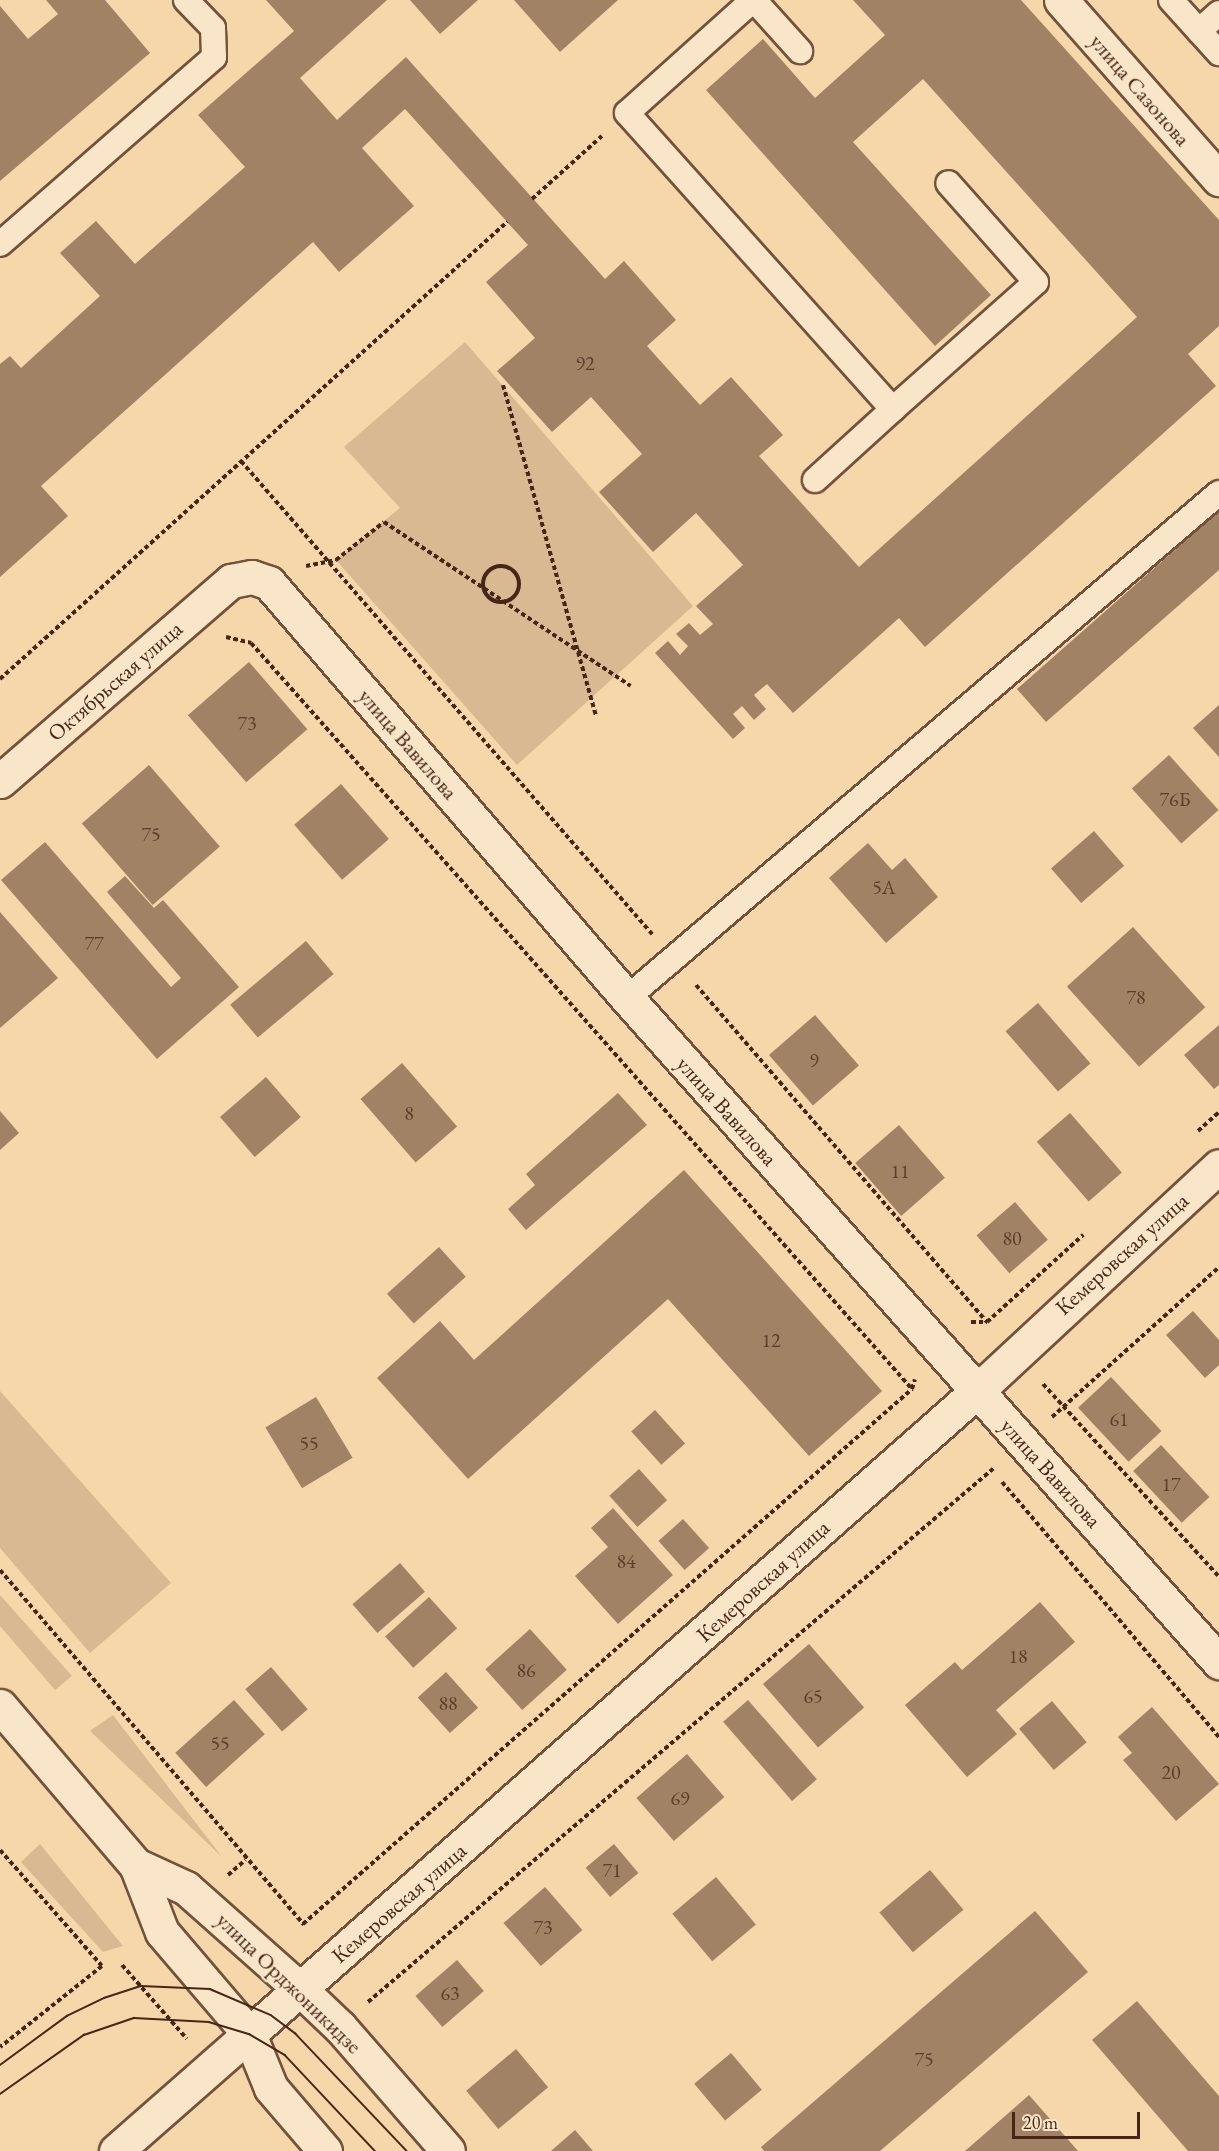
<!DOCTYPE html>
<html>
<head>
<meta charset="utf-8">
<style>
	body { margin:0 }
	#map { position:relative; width:1219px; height:2151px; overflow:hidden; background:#f6d7aa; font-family:"EB Garamond",serif }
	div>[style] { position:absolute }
	.green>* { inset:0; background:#d8b991 }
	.building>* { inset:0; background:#a28264; transform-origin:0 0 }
	.path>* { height:4px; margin-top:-2px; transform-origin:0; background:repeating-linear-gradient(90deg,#462618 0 4.5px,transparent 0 7.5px) }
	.path>.ring { margin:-2px; padding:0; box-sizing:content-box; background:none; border:4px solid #462618; border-radius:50% }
	.roads { filter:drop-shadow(2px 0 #72523c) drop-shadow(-2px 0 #72523c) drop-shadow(0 2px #72523c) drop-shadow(0 -2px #72523c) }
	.service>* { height:24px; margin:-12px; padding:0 12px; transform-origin:12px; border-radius:12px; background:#f9e5c8 }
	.minor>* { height:33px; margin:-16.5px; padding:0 16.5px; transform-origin:16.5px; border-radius:16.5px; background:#f9e5c8 }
	.tertiary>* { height:33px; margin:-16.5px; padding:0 16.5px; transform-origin:16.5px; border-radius:16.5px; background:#f9e5c8 }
	.secondary>* { height:33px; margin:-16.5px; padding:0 16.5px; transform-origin:16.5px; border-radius:16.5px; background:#f9e5c8 }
	.tram>* { height:1.5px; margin:-0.75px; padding:0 0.75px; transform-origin:0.75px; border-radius:0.75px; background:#462618 }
	span { translate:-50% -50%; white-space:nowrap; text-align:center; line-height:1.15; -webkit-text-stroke:4.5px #f9e5c8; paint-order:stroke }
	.number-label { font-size:20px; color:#5d3d2b }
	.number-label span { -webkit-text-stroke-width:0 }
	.street-label { font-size:22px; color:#462618 }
	.scale { position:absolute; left:1012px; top:2112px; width:128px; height:27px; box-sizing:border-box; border:3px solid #462618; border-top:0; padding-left:8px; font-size:18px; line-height:21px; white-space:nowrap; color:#462618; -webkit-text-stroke:4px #f9e5c8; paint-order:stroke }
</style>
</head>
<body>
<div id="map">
	<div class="green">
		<i style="clip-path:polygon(465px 342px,693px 606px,517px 765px,336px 560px,400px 508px,344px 447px)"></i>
		<i style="clip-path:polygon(0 1391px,171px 1583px,90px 1653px,0 1548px)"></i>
		<i style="clip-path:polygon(0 1595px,72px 1676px,55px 1690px,0 1626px)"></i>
		<i style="clip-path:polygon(113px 1715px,222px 1857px,90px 1731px)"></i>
		<i style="clip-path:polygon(40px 1844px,123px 1946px,103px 1952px,21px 1862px)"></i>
	</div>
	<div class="building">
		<i style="clip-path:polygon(46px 0,105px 0,150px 53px,0 181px,0 6px,28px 39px,58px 14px)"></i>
		<i style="clip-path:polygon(266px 0,387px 0,300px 78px,337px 120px,406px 57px,605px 279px,624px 261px,676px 320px,647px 346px,700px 405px,731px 377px,783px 435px,759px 456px,859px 567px,1137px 317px,923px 79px,853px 142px,991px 295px,935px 346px,706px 90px,763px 39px,815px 98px,885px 35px,853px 0,1021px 0,1219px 220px,1219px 326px,1188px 354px,1216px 386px,925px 647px,899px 618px,793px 713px,767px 684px,754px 695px,766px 709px,754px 720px,742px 706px,733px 714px,745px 728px,733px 739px,655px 653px,668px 641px,680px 655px,688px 646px,676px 634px,689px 623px,700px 635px,713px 624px,696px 606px,743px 565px,696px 513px,653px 552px,599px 492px,642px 454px,591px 397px,552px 432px,497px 371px,535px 338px,486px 282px,528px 245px,405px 109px,362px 148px,414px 206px,339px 272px,313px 242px,41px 486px,68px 516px,0 577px,0 364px,10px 356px,21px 368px,100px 296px,60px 253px,96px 221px,135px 264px,245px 167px,198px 115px,294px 31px)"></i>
		<i style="clip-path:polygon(410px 0,478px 0,440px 34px)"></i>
		<i style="clip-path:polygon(514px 0,618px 0,560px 52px)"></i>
		<i style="clip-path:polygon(1219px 511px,1219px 570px,1046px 722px,1017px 689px)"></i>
		<i style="left:249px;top:662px;width:89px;height:81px;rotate:49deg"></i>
		<i style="clip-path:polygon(1219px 705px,1219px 757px,1193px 728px)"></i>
		<i style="left:1169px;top:755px;width:74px;height:50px;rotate:48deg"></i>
		<i style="left:149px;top:765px;width:108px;height:89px;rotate:49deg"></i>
		<i style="left:341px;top:784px;width:73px;height:62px;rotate:49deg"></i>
		<i style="left:1094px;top:831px;width:46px;height:57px;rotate:49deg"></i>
		<i style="clip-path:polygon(45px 842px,171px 987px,181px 978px,107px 892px,125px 876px,154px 908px,163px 900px,239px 987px,157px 1059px,1px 880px)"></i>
		<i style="clip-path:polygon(868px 843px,892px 870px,905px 858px,938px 897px,886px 943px,829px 878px)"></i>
		<i style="clip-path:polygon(0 912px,58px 978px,0 1028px)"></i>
		<i style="left:1133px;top:927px;width:108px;height:89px;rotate:48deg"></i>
		<i style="left:306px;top:941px;width:43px;height:99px;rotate:50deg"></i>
		<i style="left:1038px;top:1003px;width:80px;height:43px;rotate:49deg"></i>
		<i style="left:815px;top:1015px;width:67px;height:61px;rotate:49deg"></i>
		<i style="clip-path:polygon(1219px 1025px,1219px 1085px,1214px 1089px,1184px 1055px)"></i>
		<i style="left:402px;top:1063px;width:84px;height:55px;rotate:49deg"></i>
		<i style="left:266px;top:1077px;width:53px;height:61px;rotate:49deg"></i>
		<i style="clip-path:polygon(618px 1093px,647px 1125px,526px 1230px,508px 1209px,535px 1185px,526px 1174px)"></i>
		<i style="clip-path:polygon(0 1111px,19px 1133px,0 1150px)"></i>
		<i style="left:1070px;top:1113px;width:79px;height:44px;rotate:49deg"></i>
		<i style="left:899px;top:1125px;width:70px;height:58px;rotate:49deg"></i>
		<i style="clip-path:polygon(684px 1170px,882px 1391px,809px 1456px,668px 1299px,468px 1479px,377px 1378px,440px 1321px,474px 1360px)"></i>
		<i style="left:1015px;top:1202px;width:50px;height:51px;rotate:49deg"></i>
		<i style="left:439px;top:1247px;width:40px;height:70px;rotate:48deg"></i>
		<i style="clip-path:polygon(1193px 1311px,1219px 1340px,1219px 1365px,1205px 1378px,1166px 1335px)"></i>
		<i style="left:1111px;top:1377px;width:74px;height:45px;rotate:47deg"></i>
		<i style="left:316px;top:1397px;width:71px;height:59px;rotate:59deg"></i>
		<i style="left:655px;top:1410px;width:45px;height:32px;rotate:48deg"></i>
		<i style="left:1161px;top:1445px;width:71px;height:38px;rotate:47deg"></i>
		<i style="left:639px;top:1469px;width:42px;height:40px;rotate:48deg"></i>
		<i style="clip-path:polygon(613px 1508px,673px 1575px,618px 1624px,575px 1576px,608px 1547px,591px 1528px)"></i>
		<i style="left:683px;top:1519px;width:39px;height:33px;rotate:48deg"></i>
		<i style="left:400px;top:1563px;width:38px;height:63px;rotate:49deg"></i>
		<i style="left:429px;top:1597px;width:42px;height:59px;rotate:48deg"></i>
		<i style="clip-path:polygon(1040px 1602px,1075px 1642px,996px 1710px,1017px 1734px,967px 1777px,905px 1705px,955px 1662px,962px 1670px)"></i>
		<i style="left:530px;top:1629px;width:55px;height:60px;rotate:48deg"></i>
		<i style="left:809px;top:1644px;width:84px;height:61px;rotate:49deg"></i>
		<i style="left:271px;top:1667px;width:56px;height:34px;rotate:49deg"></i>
		<i style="left:446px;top:1672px;width:48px;height:38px;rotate:48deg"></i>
		<i style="left:234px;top:1700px;width:46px;height:79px;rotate:48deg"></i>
		<i style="left:748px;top:1700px;width:105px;height:33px;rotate:49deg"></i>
		<i style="left:1052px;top:1701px;width:54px;height:43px;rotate:50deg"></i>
		<i style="clip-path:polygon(1152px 1707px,1219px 1784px,1176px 1821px,1123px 1760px,1132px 1753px,1118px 1737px)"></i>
		<i style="left:687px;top:1754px;width:57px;height:67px;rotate:49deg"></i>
		<i style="left:614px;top:1844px;width:38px;height:37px;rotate:50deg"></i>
		<i style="left:930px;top:1870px;width:52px;height:66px;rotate:50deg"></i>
		<i style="left:716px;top:1877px;width:62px;height:57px;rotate:50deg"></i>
		<i style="left:545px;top:1887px;width:57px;height:55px;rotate:49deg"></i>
		<i style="clip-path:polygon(1035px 1911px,1088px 1972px,880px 2151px,764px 2151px,761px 2147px)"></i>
		<i style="left:457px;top:1960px;width:41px;height:55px;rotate:49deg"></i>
		<i style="clip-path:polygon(1137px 2001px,1219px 2096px,1219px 2151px,1188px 2151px,1092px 2040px)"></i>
		<i style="left:516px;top:2049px;width:50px;height:65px;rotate:50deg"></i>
		<i style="left:731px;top:2053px;width:48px;height:48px;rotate:50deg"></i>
		<i style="clip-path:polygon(1029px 2095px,1078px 2151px,965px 2151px)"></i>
		<i style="clip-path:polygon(575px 2130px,593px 2151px,551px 2151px)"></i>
	</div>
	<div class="path">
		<i style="left:532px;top:199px;width:94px;rotate:-42deg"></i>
		<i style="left:503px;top:385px;width:344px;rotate:74.3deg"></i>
		<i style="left:241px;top:461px;width:627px;rotate:49.01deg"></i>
		<i style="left:306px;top:566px;width:31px;rotate:-11deg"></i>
		<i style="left:336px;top:560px;width:61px;rotate:-38.4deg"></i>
		<i style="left:384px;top:522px;width:296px;rotate:33.6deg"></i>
		<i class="ring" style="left:483px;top:566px;width:32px;height:32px"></i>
		<i style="left:226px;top:637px;width:26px;rotate:13deg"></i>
		<i style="left:251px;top:643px;width:997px;rotate:48.46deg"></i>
		<i style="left:0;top:679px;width:683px;rotate:-42.03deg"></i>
		<i style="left:696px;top:985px;width:445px;rotate:49.2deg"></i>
		<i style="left:1198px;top:1131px;width:28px;rotate:-42deg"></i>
		<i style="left:971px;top:1322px;width:16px"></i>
		<i style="left:987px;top:1322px;width:130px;rotate:-42.2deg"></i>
		<i style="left:1043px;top:1384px;width:261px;rotate:47.6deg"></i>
		<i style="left:1052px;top:1417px;width:224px;rotate:-41.9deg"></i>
		<i style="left:1002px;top:1482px;width:335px;rotate:49.6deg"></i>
		<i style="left:0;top:1570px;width:467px;rotate:49.4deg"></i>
		<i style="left:0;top:1850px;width:154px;rotate:48.7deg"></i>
		<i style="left:102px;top:1966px;width:130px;rotate:141.5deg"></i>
		<i style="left:228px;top:1875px;width:23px;rotate:-41deg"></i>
		<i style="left:303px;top:1924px;width:811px;rotate:-41.3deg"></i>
		<i style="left:912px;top:1389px;width:10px;rotate:-73deg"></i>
		<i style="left:122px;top:1965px;width:98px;rotate:48.7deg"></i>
		<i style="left:368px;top:2002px;width:824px;rotate:-40.47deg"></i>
	</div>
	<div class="roads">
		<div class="service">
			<i style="left:753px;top:0;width:169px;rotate:138.1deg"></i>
			<i style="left:627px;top:113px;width:398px;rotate:48.1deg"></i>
			<i style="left:893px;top:409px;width:191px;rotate:-41.6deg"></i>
			<i style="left:1036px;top:282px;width:132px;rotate:-131.6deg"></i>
			<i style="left:754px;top:0;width:69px;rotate:48deg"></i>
			<i style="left:1171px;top:0;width:72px;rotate:47.8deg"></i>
			<i style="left:1199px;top:31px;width:27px;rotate:-42deg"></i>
			<i style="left:0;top:244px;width:284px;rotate:-41.1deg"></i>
			<i style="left:214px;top:57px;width:29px;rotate:-92deg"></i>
			<i style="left:213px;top:28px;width:39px;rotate:-134deg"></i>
			<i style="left:815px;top:480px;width:105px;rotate:-42.3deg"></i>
			<i style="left:627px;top:998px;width:778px;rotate:-40.47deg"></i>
		</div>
		<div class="minor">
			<i style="left:1061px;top:0;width:239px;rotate:48.6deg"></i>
			<i style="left:116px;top:2151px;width:177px;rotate:-41.3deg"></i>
		</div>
		<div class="tertiary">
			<i style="left:0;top:781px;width:306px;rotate:-40.9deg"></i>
			<i style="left:231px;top:581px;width:21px;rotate:-11deg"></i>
			<i style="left:252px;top:577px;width:18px;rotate:19deg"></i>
			<i style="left:269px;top:583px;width:548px;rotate:49.22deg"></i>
			<i style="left:627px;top:998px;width:890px;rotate:48.28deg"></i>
		</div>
		<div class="secondary">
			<i style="left:0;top:1706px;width:209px;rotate:49.5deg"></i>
			<i style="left:136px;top:1865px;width:72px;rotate:68.8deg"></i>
			<i style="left:162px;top:1932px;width:134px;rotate:49.5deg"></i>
			<i style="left:249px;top:2034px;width:58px;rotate:67.8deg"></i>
			<i style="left:271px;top:2088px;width:83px;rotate:49.4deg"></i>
			<i style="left:136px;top:1865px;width:55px;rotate:24.7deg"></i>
			<i style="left:186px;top:1888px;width:154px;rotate:41.6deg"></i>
			<i style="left:301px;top:1990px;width:54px;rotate:43.5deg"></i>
			<i style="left:340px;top:2027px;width:164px;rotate:48.9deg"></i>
			<i style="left:249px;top:2034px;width:971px;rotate:-41.45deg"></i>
			<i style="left:977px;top:1391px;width:330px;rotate:-42.9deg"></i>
		</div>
	</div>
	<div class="tram">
		<i style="left:0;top:2065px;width:83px;rotate:-36.2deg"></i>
		<i style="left:67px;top:2016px;width:41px;rotate:-25.9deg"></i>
		<i style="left:104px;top:1998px;width:39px;rotate:-18deg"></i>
		<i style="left:141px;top:1986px;width:69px;rotate:2.5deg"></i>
		<i style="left:210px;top:1989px;width:66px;rotate:23.1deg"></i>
		<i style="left:271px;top:2015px;width:31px;rotate:37deg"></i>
		<i style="left:296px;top:2034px;width:161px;rotate:46.5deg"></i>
		<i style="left:0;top:2094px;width:103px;rotate:-35.1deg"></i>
		<i style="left:84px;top:2035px;width:53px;rotate:-18.8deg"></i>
		<i style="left:134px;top:2018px;width:75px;rotate:3.1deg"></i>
		<i style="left:209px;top:2022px;width:42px;rotate:16.7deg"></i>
		<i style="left:249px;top:2034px;width:42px;rotate:30.3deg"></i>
		<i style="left:285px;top:2055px;width:132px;rotate:46.8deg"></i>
	</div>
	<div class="number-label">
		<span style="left:585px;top:363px">92</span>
		<span style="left:247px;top:723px">73</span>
		<span style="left:1175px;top:799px">76Б</span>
		<span style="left:151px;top:834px">75</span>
		<span style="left:884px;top:887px">5А</span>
		<span style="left:94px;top:943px">77</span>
		<span style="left:1136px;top:997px">78</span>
		<span style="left:814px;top:1060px">9</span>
		<span style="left:409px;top:1113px">8</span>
		<span style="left:900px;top:1171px">11</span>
		<span style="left:1012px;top:1238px">80</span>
		<span style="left:771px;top:1340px">12</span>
		<span style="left:1119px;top:1419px">61</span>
		<span style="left:309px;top:1443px">55</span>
		<span style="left:1171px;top:1484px">17</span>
		<span style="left:626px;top:1561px">84</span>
		<span style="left:1018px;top:1656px">18</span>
		<span style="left:526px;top:1670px">86</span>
		<span style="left:813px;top:1696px">65</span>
		<span style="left:448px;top:1703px">88</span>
		<span style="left:220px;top:1743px">55</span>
		<span style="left:1171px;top:1772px">20</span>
		<span style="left:680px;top:1798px">69</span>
		<span style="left:612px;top:1870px">71</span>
		<span style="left:543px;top:1927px">73</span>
		<span style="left:450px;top:1993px">63</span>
		<span style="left:924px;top:2059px">75</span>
	</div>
	<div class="street-label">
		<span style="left:1140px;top:90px;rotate:49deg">улица Сазонова</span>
		<span style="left:115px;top:681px;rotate:-41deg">Октябрьская улица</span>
		<span style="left:408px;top:744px;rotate:49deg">улица Вавилова</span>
		<span style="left:727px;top:1111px;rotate:48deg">улица Вавилова</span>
		<span style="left:1122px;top:1254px;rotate:-42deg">Кемеровская улица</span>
		<span style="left:1051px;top:1473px;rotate:48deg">улица Вавилова</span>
		<span style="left:763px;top:1581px;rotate:-42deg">Кемеровская улица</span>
		<span style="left:399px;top:1903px;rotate:-41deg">Кемеровская улица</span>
		<span style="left:289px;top:1983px;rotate:44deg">улица Орджоникидзе</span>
	</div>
	<div class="scale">20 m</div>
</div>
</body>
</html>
